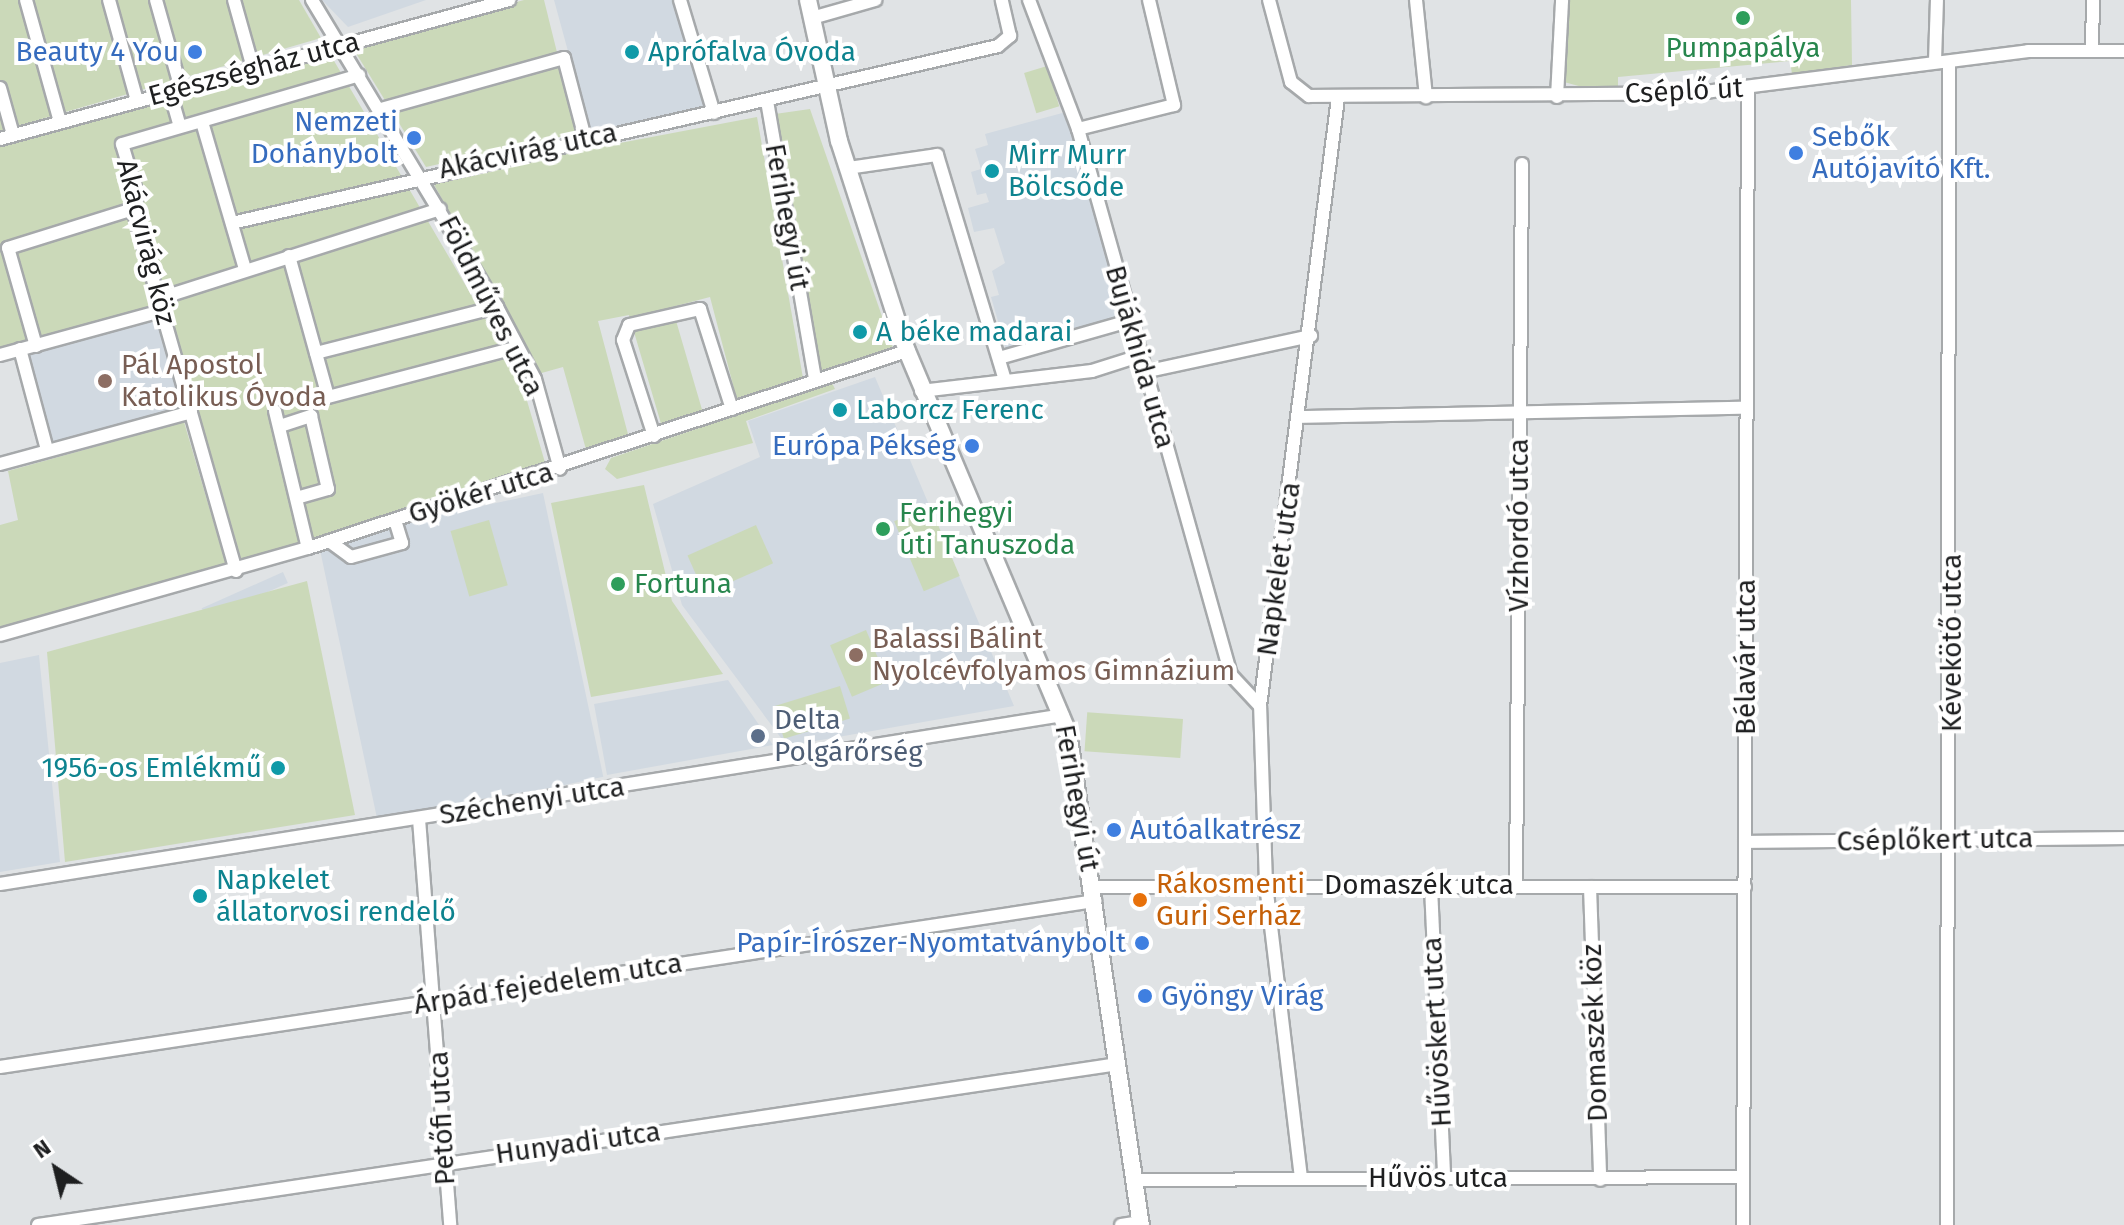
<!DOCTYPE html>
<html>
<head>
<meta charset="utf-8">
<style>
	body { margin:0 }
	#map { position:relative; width:2124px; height:1225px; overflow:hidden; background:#e0e3e5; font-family:"Fira Sans",sans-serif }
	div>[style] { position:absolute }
	.built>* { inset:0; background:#d1d9e1; transform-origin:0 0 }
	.green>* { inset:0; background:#cbd9b9; transform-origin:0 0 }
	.roads { filter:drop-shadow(2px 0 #a6a9ab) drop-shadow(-2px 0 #a6a9ab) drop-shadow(0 2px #a6a9ab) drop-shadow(0 -2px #a6a9ab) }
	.street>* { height:12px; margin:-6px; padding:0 6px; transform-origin:6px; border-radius:6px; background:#fff }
	.secondary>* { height:16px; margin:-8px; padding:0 8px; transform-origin:8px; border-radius:8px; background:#fff }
	.dots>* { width:22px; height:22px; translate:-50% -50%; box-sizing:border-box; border:4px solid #fff; border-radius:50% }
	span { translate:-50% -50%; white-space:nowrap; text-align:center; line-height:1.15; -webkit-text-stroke:8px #fff; paint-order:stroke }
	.leisure-label { font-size:28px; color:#27864d }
	.left { translate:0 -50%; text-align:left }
	.shop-label { font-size:28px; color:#366cbe }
	.right { translate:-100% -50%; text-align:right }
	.culture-label { font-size:28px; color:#0d838f }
	.street-label { font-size:28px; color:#1e1f20 }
	.education-label { font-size:28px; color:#785e54 }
	.service-label { font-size:28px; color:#4e5e75 }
	.food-label { font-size:28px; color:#c56008 }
	.north { position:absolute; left:16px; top:1129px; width:80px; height:80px; -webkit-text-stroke:6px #fff; paint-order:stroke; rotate:325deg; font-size:22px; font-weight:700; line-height:32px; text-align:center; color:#1e1f20 }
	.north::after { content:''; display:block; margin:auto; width:28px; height:36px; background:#1e1f20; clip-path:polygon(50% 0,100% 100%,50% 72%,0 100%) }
</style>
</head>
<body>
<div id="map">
	<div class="built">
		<i style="clip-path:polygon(322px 0,426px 0,348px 27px)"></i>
		<i style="clip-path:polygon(554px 0,674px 0,706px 108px,590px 132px)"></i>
		<i style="clip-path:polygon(1066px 112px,1122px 317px,1006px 349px,991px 297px,999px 295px,992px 271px,1005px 263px,994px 228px,974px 232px,968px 208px,989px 202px,986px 193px,977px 195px,971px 172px,981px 169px,975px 149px,988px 145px,985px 134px)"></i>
		<i style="left:158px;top:318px;width:92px;height:135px;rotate:74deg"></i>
		<i style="clip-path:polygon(875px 377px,1014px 706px,787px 746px,682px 605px,653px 504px,760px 457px,748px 421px)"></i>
		<i style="left:543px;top:493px;width:290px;height:230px;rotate:78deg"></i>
		<i style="left:283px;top:572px;width:12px;height:89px;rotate:66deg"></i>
		<i style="clip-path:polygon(39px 655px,60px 862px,0 872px,0 663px)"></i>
		<i style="clip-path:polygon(728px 680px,773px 745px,607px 775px,594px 704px)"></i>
	</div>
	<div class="green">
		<i style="clip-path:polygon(0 0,299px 0,321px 38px,0 131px)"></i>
		<i style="clip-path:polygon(524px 0,544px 0,577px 133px,426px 167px,351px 45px)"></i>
		<i style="clip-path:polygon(1568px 0,1851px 0,1852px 65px,1792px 74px,1790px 61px,1618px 77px,1618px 88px,1586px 88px,1564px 82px)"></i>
		<i style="clip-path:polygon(330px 54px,521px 380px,546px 466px,242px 562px,168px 306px,0 349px,0 146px)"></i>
		<i style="left:1047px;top:66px;width:42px;height:24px;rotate:73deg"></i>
		<i style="clip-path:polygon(810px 109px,893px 348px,821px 372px,775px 114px)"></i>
		<i style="clip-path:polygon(757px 117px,803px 378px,737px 400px,710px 297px,672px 307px,703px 413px,662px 427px,629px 315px,598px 321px,629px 438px,587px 453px,563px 367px,538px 374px,431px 179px)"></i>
		<i style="clip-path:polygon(832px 383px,835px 389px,746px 421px,753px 443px,617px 479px,605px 469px,611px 458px)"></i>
		<i style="clip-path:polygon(184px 422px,227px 568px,0 627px,0 525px,18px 520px,8px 471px)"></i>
		<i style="clip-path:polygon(644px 485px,672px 601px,723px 674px,591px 697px,551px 503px)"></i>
		<i style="left:930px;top:506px;width:76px;height:39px;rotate:67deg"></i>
		<i style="left:489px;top:520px;width:68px;height:40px;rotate:74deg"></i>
		<i style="left:756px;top:525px;width:42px;height:75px;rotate:66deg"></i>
		<i style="clip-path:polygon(307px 581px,355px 815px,65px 862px,47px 652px)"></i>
		<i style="left:866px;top:630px;width:56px;height:39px;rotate:67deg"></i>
		<i style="left:840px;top:686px;width:34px;height:69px;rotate:73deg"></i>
		<i style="left:1183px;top:719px;width:39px;height:96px;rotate:94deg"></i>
	</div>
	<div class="roads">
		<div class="street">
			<i style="left:26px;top:0;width:127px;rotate:74.4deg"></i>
			<i style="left:109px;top:0;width:105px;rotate:74.5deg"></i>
			<i style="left:156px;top:0;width:92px;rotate:74.3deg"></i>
			<i style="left:234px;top:0;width:71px;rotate:74.4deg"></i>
			<i style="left:312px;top:0;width:358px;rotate:58.9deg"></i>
			<i style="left:497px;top:307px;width:81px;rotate:62.2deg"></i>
			<i style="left:535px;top:379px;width:93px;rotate:74.5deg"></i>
			<i style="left:680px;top:0;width:118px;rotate:73.3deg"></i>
			<i style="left:1029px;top:0;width:138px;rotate:69.2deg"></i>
			<i style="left:1078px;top:129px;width:567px;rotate:74.35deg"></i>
			<i style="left:1231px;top:675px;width:42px;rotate:46.9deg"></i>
			<i style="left:1269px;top:0;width:85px;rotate:75deg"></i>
			<i style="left:1291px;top:82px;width:23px;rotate:38deg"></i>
			<i style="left:1309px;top:96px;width:388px;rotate:-0.4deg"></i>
			<i style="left:1697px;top:93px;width:334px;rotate:-7.2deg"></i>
			<i style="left:2028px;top:51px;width:96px"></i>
			<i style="left:1416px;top:0;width:98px;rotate:84.1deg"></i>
			<i style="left:812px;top:18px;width:66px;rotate:-15.9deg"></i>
			<i style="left:2092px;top:50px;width:50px;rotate:-88.9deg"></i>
			<i style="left:1935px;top:62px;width:62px;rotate:-88.2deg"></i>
			<i style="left:0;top:88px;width:49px;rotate:74.5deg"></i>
			<i style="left:170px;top:92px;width:36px;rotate:74deg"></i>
			<i style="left:1557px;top:97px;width:97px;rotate:-87deg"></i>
			<i style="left:767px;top:101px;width:282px;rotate:80.2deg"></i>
			<i style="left:381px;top:109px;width:190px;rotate:-15.6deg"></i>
			<i style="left:564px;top:58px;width:83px;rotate:75.3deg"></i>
			<i style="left:202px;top:122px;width:153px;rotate:73.7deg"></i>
			<i style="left:1078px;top:129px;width:99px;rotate:-14deg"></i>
			<i style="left:1174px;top:105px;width:108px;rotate:-103.4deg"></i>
			<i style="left:0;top:139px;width:528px;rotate:-15.27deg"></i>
			<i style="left:848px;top:168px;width:90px;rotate:-8.3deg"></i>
			<i style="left:937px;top:155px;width:235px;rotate:73.2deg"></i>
			<i style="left:232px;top:223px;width:786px;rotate:-13.01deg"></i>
			<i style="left:998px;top:46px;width:16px;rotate:-40deg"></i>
			<i style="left:1010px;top:36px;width:37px;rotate:-103deg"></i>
			<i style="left:289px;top:256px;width:146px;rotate:74.5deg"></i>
			<i style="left:328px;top:397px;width:196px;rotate:-14.7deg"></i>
			<i style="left:158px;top:299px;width:296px;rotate:-17.7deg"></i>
			<i style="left:36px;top:346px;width:102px;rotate:-105.9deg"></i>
			<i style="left:8px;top:248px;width:131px;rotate:-17.3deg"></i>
			<i style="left:20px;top:349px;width:105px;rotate:75deg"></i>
			<i style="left:316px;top:353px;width:187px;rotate:-14.3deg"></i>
			<i style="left:0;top:355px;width:167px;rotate:-15.3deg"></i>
			<i style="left:999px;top:358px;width:135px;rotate:-15.9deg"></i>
			<i style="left:1144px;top:372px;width:171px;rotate:-12.2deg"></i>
			<i style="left:921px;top:391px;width:172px;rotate:-6.7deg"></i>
			<i style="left:1092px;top:371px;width:49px;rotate:-17.7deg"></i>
			<i style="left:275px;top:411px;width:141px;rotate:76.5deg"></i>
			<i style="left:1300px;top:417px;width:446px;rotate:-1.2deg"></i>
			<i style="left:280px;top:426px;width:33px;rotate:-18deg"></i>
			<i style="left:311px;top:416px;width:75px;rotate:76.9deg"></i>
			<i style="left:328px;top:489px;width:32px;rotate:164deg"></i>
			<i style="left:654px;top:436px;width:101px;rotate:-107.9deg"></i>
			<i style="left:623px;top:340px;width:16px;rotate:-68deg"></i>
			<i style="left:629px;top:325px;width:73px;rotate:-12.7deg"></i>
			<i style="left:700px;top:309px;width:105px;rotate:72.3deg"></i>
			<i style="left:0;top:464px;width:198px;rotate:-15.2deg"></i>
			<i style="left:329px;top:541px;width:27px;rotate:36deg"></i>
			<i style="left:351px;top:557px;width:53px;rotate:-15.4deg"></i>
			<i style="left:402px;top:543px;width:24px;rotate:-107deg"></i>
			<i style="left:236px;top:571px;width:376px;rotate:-105.9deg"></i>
			<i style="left:133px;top:209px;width:16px;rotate:-75deg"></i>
			<i style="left:137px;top:194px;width:52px;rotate:-106.7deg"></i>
			<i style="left:122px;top:144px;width:247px;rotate:-16.2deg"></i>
			<i style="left:0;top:635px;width:320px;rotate:-15.8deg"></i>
			<i style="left:308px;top:548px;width:631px;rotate:-18.21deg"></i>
			<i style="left:419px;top:819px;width:407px;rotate:85.6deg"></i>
			<i style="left:1745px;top:842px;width:379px;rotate:-0.6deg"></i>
			<i style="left:0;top:884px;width:1076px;rotate:-9.03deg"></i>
			<i style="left:1516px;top:886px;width:722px;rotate:-89.52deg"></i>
			<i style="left:1093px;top:887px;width:652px"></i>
			<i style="left:1431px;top:887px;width:290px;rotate:87.4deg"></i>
			<i style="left:1590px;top:887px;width:293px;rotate:88deg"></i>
			<i style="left:0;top:1067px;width:1108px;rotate:-8.62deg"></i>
			<i style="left:1301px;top:1178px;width:296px;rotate:-96.8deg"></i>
			<i style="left:1266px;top:884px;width:178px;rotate:-91.9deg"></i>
			<i style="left:1260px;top:706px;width:613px;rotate:-82.69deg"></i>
			<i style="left:1135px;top:1180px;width:607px;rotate:-0.28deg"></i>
			<i style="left:38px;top:1225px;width:1092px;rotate:-8.48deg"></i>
			<i style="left:1121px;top:1225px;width:20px;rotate:-9deg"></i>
			<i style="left:1743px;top:1225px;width:1136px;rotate:-89.75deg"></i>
			<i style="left:1947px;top:1225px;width:1163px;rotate:-89.9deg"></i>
		</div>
		<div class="secondary">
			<i style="left:808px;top:0;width:144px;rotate:77.6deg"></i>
			<i style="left:839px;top:141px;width:221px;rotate:72.1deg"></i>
			<i style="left:907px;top:351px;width:414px;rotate:67.1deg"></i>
			<i style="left:1068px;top:732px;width:498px;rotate:81.6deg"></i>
		</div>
	</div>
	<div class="dots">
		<i style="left:1743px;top:18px;background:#2e9e5b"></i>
		<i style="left:195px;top:52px;background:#3f7fe0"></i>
		<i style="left:632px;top:52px;background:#0f9aa8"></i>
		<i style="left:414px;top:138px;background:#3f7fe0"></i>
		<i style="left:1796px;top:153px;background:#3f7fe0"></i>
		<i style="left:992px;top:171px;background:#0f9aa8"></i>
		<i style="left:860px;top:332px;background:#0f9aa8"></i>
		<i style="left:105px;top:381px;background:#8d6e63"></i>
		<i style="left:840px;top:410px;background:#0f9aa8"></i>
		<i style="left:972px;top:446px;background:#3f7fe0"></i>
		<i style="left:883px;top:529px;background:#2e9e5b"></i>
		<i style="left:618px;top:584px;background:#2e9e5b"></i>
		<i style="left:856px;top:655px;background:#8d6e63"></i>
		<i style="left:758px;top:736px;background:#5c6f8a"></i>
		<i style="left:278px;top:768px;background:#0f9aa8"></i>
		<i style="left:1114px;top:830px;background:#3f7fe0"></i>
		<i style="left:200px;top:896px;background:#0f9aa8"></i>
		<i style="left:1140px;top:900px;background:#e8710a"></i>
		<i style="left:1142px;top:943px;background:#3f7fe0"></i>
		<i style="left:1145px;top:996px;background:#3f7fe0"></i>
	</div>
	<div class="leisure-label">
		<span style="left:1743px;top:48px">Pumpapálya</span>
		<span class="left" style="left:899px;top:529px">Ferihegyi<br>úti Tanuszoda</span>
		<span class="left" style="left:634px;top:584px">Fortuna</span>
	</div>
	<div class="shop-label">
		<span class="right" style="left:179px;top:52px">Beauty 4 You</span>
		<span class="right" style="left:398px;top:138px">Nemzeti<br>Dohánybolt</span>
		<span class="left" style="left:1812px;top:153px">Sebők<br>Autójavító Kft.</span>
		<span class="right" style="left:956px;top:446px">Európa Pékség</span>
		<span class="left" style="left:1130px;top:830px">Autóalkatrész</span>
		<span class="right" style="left:1126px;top:943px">Papír-Írószer-Nyomtatványbolt</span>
		<span class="left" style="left:1161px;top:996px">Gyöngy Virág</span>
	</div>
	<div class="culture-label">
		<span class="left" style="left:648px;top:52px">Aprófalva Óvoda</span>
		<span class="left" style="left:1008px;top:171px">Mirr Murr<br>Bölcsőde</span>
		<span class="left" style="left:876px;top:332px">A béke madarai</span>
		<span class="left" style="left:856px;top:410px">Laborcz Ferenc</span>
		<span class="right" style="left:262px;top:768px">1956-os Emlékmű</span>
		<span class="left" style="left:216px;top:896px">Napkelet<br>állatorvosi rendelő</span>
	</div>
	<div class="street-label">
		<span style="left:254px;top:69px;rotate:-15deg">Egészségház utca</span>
		<span style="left:1684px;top:91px;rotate:-3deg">Cséplő út</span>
		<span style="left:528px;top:151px;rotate:-12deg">Akácvirág utca</span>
		<span style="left:787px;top:217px;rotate:80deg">Ferihegyi út</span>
		<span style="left:146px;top:242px;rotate:76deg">Akácvirág köz</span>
		<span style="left:491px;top:306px;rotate:63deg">Földműves utca</span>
		<span style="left:1140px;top:357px;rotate:74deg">Bujákhida utca</span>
		<span style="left:481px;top:493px;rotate:-17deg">Gyökér utca</span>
		<span style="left:1519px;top:525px;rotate:-90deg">Vízhordó utca</span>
		<span style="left:1279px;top:569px;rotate:-82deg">Napkelet utca</span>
		<span style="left:1952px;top:643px;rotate:-90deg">Kévekötő utca</span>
		<span style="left:1746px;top:657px;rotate:-90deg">Bélavár utca</span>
		<span style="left:1077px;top:798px;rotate:80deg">Ferihegyi út</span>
		<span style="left:532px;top:801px;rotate:-9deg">Széchenyi utca</span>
		<span style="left:1935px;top:840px;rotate:-1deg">Cséplőkert utca</span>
		<span style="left:1419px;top:885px">Domaszék utca</span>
		<span style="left:548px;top:984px;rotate:-9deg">Árpád fejedelem utca</span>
		<span style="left:1437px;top:1032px;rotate:-93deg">Hűvöskert utca</span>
		<span style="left:1595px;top:1033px;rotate:-92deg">Domaszék köz</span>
		<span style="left:442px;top:1118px;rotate:-93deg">Petőfi utca</span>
		<span style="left:578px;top:1143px;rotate:-8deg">Hunyadi utca</span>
		<span style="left:1438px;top:1178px">Hűvös utca</span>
	</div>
	<div class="education-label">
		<span class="left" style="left:121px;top:381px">Pál Apostol<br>Katolikus Óvoda</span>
		<span class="left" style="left:872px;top:655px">Balassi Bálint<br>Nyolcévfolyamos Gimnázium</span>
	</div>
	<div class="service-label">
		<span class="left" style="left:774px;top:736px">Delta<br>Polgárőrség</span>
	</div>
	<div class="food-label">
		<span class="left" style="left:1156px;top:900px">Rákosmenti<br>Guri Serház</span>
	</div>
	<div class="north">N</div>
</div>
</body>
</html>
